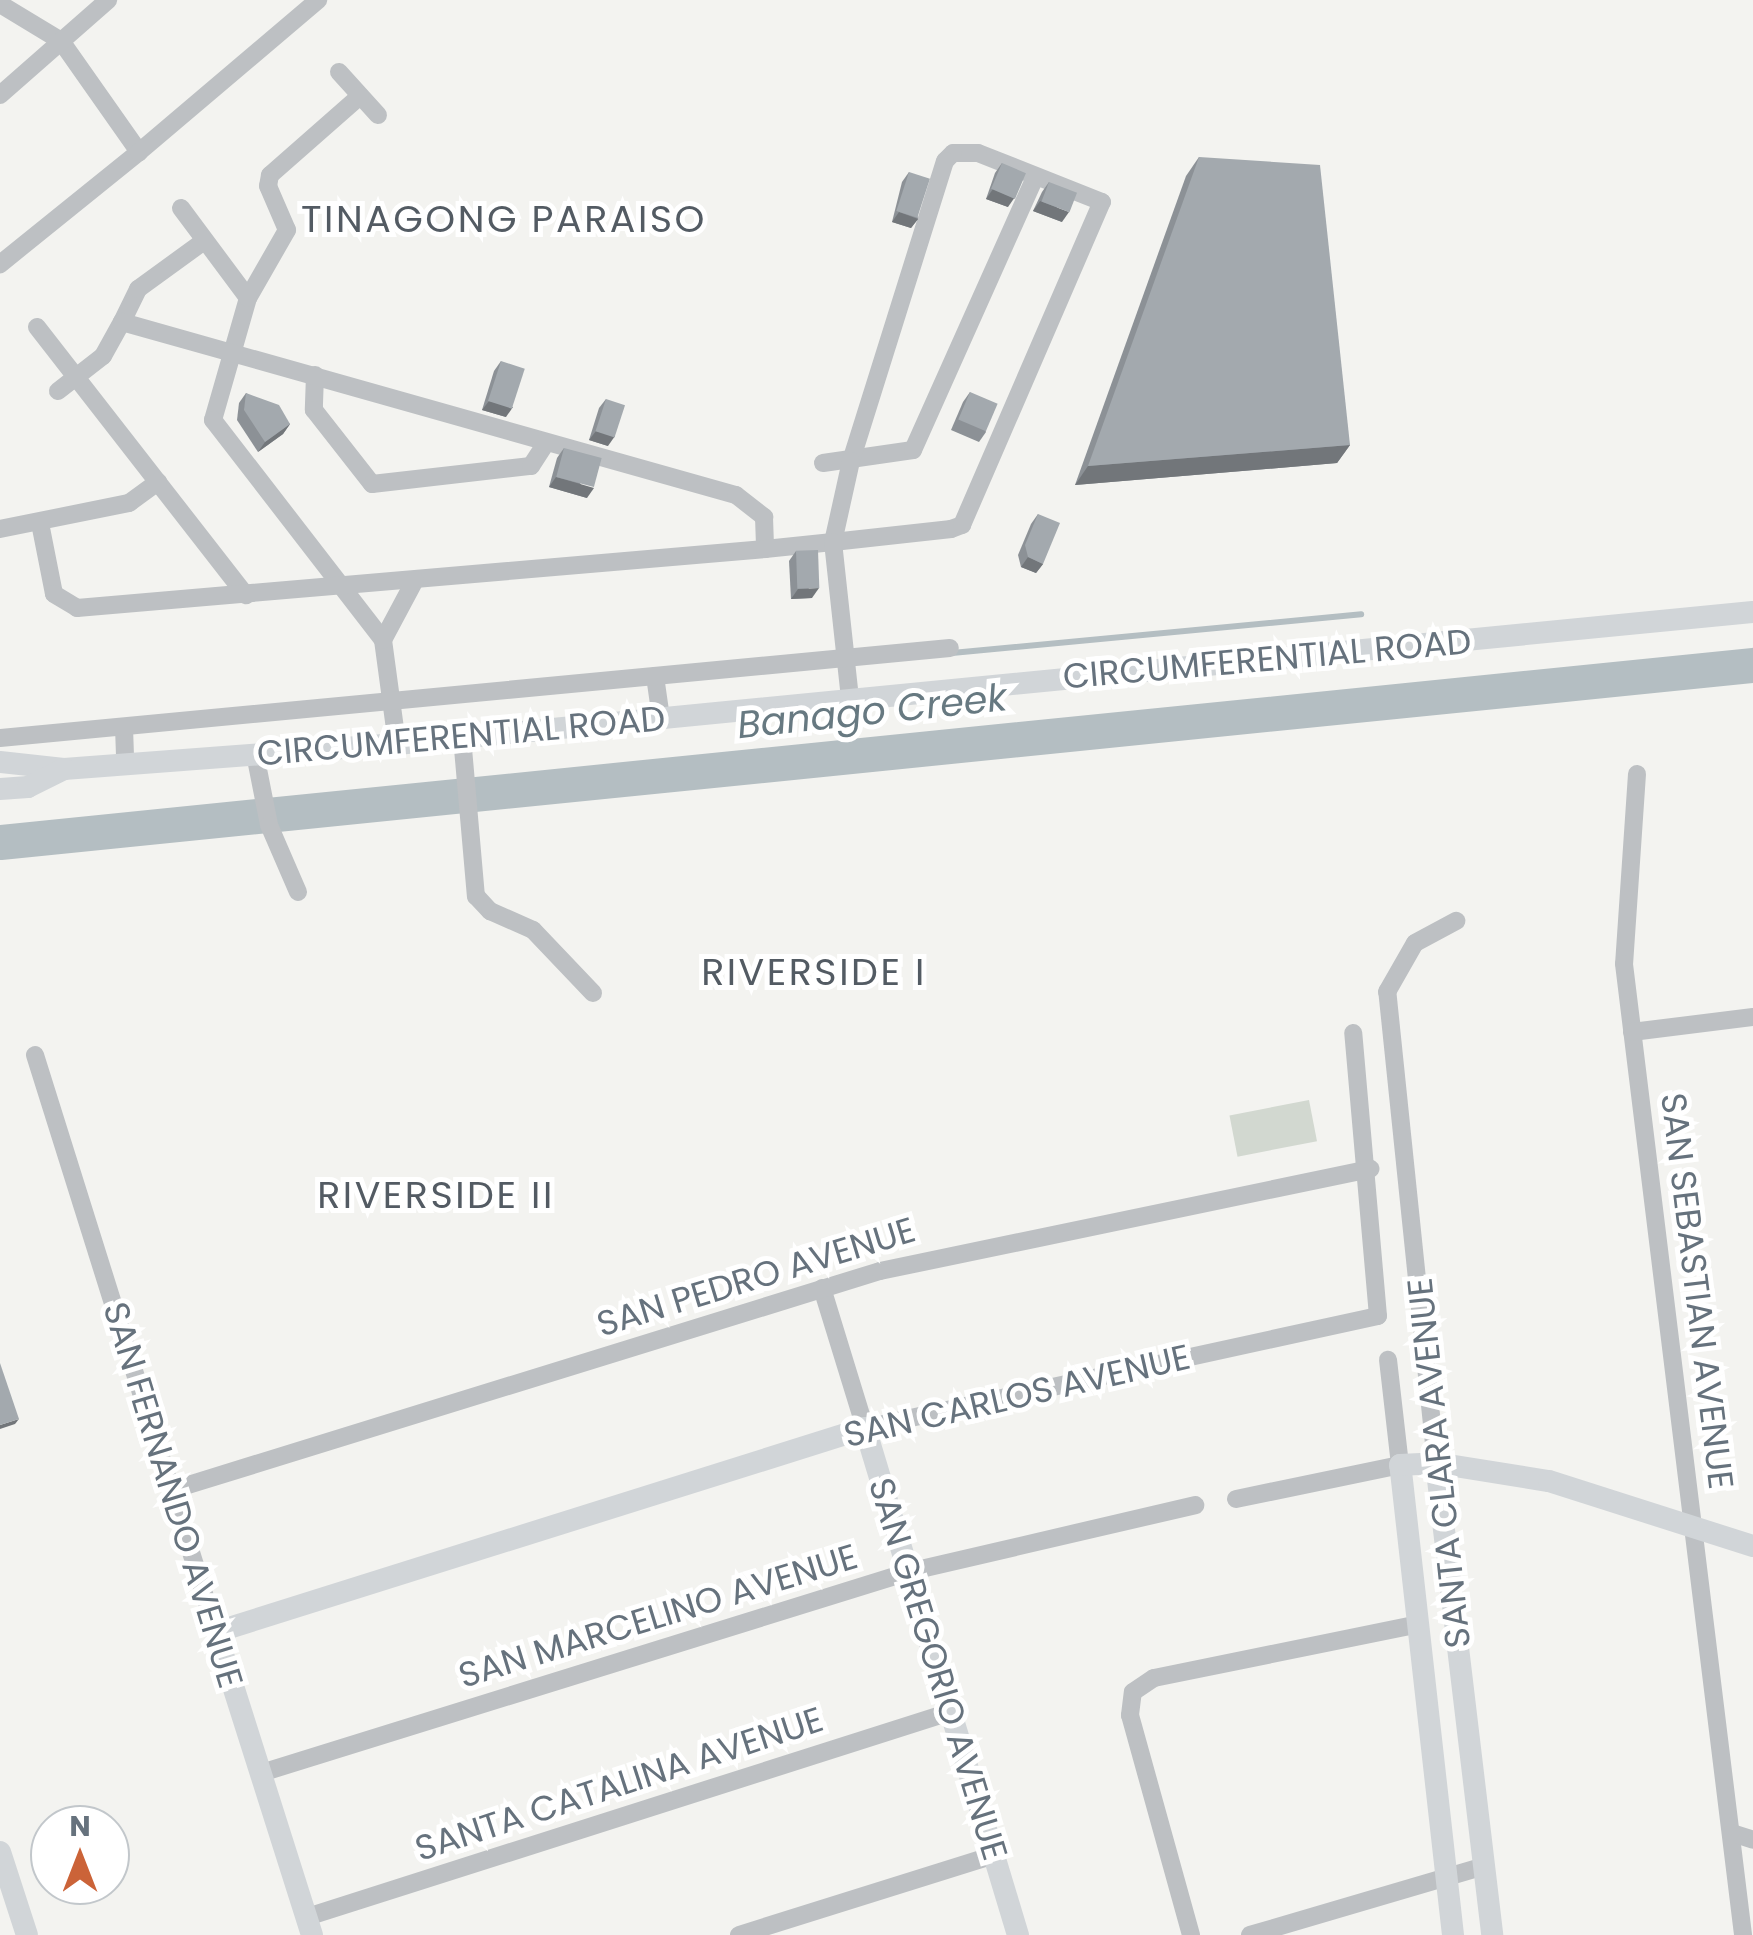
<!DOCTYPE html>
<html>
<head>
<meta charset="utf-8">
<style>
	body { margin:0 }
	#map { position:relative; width:1753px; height:1935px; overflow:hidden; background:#f3f3f0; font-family:Poppins,sans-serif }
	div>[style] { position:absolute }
	.green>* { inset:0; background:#d2d8d0; transform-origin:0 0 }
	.stream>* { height:6px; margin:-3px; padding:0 3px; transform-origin:3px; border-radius:3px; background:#b4bec2 }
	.river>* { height:35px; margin:-17.5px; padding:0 17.5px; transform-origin:17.5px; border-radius:17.5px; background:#b4bec2 }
	.street>* { height:18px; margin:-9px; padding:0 9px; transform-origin:9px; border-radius:9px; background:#bdc0c3 }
	.secondary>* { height:22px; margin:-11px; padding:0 11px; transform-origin:11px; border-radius:11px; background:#d1d5d8 }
	.wall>* { inset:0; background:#8c9196 }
	.shaded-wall>* { inset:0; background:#72767a }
	.building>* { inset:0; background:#a3a9ae; transform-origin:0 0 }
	span { translate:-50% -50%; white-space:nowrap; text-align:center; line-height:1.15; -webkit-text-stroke:10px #fff; paint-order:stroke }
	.street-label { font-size:35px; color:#66727d }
	.neighbourhood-label { font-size:38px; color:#535b63; letter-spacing:2.5px }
	.water-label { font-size:38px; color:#677981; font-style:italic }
	.north { position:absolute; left:30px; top:1805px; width:100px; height:100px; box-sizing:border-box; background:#fff; border:2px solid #c2c7cb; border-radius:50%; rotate:0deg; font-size:28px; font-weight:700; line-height:40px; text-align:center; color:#66727d }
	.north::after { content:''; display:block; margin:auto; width:35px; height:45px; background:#cb6338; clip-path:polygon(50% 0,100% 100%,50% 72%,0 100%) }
</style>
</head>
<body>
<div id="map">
	<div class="green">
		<i style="left:1309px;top:1100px;width:42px;height:81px;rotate:79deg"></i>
	</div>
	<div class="stream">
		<i style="left:952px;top:653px;width:411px;rotate:-5.4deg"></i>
	</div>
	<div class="river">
		<i style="left:0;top:842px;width:1762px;rotate:-5.77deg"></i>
	</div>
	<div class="street">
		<i style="left:0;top:4px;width:71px;rotate:31.2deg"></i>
		<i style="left:61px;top:41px;width:136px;rotate:54.9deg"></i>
		<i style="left:139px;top:152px;width:179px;rotate:141.1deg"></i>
		<i style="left:339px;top:72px;width:58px;rotate:47.8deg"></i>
		<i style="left:0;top:95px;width:144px;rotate:-41.3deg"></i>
		<i style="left:360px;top:96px;width:120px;rotate:138.7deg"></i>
		<i style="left:270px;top:175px;width:11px;rotate:100deg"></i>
		<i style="left:268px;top:186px;width:48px;rotate:66.6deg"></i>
		<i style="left:287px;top:230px;width:78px;rotate:119.8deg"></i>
		<i style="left:248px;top:298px;width:127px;rotate:106deg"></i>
		<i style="left:213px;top:420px;width:278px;rotate:52.3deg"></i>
		<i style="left:383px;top:640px;width:105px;rotate:82.3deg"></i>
		<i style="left:139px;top:152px;width:235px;rotate:-40.3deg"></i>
		<i style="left:181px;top:208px;width:112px;rotate:53.3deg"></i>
		<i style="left:122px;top:322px;width:37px;rotate:-64deg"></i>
		<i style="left:138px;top:289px;width:82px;rotate:-36deg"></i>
		<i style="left:37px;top:327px;width:340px;rotate:52.1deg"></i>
		<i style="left:315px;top:375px;width:35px;rotate:92deg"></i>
		<i style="left:314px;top:410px;width:94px;rotate:51.9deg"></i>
		<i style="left:372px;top:484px;width:160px;rotate:-6.5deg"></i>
		<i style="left:531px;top:466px;width:27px;rotate:-57deg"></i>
		<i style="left:58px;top:391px;width:57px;rotate:-37.9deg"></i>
		<i style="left:103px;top:356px;width:39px;rotate:-61deg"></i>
		<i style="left:122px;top:322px;width:638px;rotate:15.74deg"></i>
		<i style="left:736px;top:495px;width:36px;rotate:38deg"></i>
		<i style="left:764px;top:517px;width:32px;rotate:88deg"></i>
		<i style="left:823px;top:463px;width:91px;rotate:-8.2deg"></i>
		<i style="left:913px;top:450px;width:299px;rotate:-65.9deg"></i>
		<i style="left:40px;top:523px;width:72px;rotate:78.8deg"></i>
		<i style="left:54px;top:594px;width:27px;rotate:31deg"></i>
		<i style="left:77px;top:608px;width:691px;rotate:-4.9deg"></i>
		<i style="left:765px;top:549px;width:68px;rotate:-5.9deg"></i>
		<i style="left:833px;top:542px;width:119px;rotate:-6.3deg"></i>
		<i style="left:951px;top:529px;width:12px;rotate:-20deg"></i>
		<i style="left:962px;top:525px;width:352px;rotate:-66.6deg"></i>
		<i style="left:1102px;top:202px;width:133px;rotate:-158.4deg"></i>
		<i style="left:978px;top:153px;width:25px;rotate:180deg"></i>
		<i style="left:953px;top:153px;width:11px;rotate:135deg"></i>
		<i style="left:945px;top:161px;width:314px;rotate:107.4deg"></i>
		<i style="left:851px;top:461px;width:83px;rotate:102.5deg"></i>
		<i style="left:833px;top:542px;width:158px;rotate:83.8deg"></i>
		<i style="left:0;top:529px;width:132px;rotate:-11.4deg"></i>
		<i style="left:129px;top:503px;width:36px;rotate:-36deg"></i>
		<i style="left:383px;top:640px;width:68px;rotate:-61.9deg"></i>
		<i style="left:655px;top:676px;width:42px;rotate:81.9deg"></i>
		<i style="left:124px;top:727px;width:37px;rotate:88deg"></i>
		<i style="left:462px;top:737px;width:160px;rotate:85deg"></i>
		<i style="left:476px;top:896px;width:21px;rotate:47deg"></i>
		<i style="left:490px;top:911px;width:47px;rotate:23.8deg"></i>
		<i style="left:533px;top:930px;width:87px;rotate:46.4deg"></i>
		<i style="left:0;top:738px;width:954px;rotate:-5.41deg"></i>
		<i style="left:255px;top:754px;width:72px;rotate:78.8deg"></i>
		<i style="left:269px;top:825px;width:73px;rotate:66.6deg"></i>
		<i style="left:1637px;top:774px;width:190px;rotate:93.9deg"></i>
		<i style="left:1624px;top:964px;width:978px;rotate:83.01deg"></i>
		<i style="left:1632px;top:1032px;width:122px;rotate:-7.1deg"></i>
		<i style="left:35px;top:1055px;width:605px;rotate:72.58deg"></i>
		<i style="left:822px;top:1288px;width:146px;rotate:72.9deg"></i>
		<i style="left:865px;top:1428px;width:525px;rotate:-12.32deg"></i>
		<i style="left:1378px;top:1316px;width:284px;rotate:-95deg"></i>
		<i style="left:1436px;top:1463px;width:474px;rotate:-95.9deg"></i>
		<i style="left:1387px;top:992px;width:56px;rotate:-60.3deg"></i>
		<i style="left:1415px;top:943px;width:47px;rotate:-28.2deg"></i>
		<i style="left:172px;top:1490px;width:741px;rotate:-17.19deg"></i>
		<i style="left:880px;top:1271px;width:501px;rotate:-11.76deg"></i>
		<i style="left:1236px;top:1499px;width:167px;rotate:-11.7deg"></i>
		<i style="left:1400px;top:1465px;width:106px;rotate:-96.5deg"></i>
		<i style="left:261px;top:1773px;width:678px;rotate:-17.26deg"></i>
		<i style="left:908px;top:1572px;width:295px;rotate:-13.1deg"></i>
		<i style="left:1732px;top:1833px;width:22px;rotate:18deg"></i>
		<i style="left:307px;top:1917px;width:675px;rotate:-17.68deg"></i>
		<i style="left:739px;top:1935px;width:267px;rotate:-17.4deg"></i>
		<i style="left:1191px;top:1935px;width:228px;rotate:-105.5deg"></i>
		<i style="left:1130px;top:1715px;width:23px;rotate:-83deg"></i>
		<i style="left:1133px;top:1692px;width:25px;rotate:-34deg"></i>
		<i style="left:1154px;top:1678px;width:270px;rotate:-11.5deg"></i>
		<i style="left:1250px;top:1935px;width:244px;rotate:-16.4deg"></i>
	</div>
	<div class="secondary">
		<i style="left:0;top:762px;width:64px;rotate:6.2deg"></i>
		<i style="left:64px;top:769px;width:334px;rotate:-4.3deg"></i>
		<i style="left:397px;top:744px;width:1362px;rotate:-5.56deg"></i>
		<i style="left:0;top:789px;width:28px;rotate:-4deg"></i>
		<i style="left:28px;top:787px;width:40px;rotate:-26.6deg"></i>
		<i style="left:1436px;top:1463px;width:475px;rotate:83.2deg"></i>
		<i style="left:0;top:1852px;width:87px;rotate:72deg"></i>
		<i style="left:312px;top:1935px;width:318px;rotate:-107.6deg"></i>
		<i style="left:216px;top:1632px;width:680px;rotate:-17.45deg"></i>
		<i style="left:865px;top:1428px;width:530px;rotate:73.21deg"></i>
		<i style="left:1453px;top:1935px;width:473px;rotate:-96.4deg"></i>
		<i style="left:1400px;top:1465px;width:36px;rotate:-3deg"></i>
		<i style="left:1436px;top:1463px;width:114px;rotate:9.1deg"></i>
		<i style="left:1549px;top:1481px;width:214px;rotate:17.7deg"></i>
	</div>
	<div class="wall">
		<i style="clip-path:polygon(1199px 157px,1350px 445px,1337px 463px,1075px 485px,1186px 176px)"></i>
		<i style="clip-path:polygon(1002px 163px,1008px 207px,986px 199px,995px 173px)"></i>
		<i style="clip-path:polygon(909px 172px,918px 219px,911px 228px,892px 222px,902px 182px)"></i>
		<i style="clip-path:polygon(1049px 182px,1062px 222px,1033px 211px,1042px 192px)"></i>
		<i style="clip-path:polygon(501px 361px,506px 417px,482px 410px,494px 371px)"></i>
		<i style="clip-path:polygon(970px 392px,986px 432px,979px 442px,951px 430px,963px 402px)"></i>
		<i style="clip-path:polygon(246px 393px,290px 424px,283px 434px,258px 452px,237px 420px,239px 403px)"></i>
		<i style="clip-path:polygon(606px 399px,608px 446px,589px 440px,599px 408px)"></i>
		<i style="clip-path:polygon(564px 448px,587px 498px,549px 487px,557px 458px)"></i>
		<i style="clip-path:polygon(1038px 514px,1043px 564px,1036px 573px,1021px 567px,1018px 555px,1031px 524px)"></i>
		<i style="clip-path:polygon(796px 551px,812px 598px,791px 599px,789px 561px)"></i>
	</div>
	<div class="shaded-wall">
		<i style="clip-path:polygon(993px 189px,1015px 197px,1008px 207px,986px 199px)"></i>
		<i style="clip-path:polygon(1040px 201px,1069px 212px,1062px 222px,1033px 211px)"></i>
		<i style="clip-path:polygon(899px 212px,918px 219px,911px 228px,892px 222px)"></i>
		<i style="clip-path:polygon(489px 401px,513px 407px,506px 417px,482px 410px)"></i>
		<i style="clip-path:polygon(290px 424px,283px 434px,258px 452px,265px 442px)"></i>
		<i style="clip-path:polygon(596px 431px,615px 436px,608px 446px,589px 440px)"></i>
		<i style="clip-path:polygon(1350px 445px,1337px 463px,1075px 485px,1088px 466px)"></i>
		<i style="clip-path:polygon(556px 477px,594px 488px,587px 498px,549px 487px)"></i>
		<i style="clip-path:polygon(1028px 557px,1043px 564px,1036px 573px,1021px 567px)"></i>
		<i style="clip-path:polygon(819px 588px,812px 598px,791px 599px,798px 589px)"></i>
		<i style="clip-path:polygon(19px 1419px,15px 1424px,0 1429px,0 1425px)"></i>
	</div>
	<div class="building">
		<i style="clip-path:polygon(1199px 157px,1320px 165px,1350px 445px,1088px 466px)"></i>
		<i style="left:1002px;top:163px;width:26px;height:28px;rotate:23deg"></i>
		<i style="left:909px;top:172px;width:22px;height:41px;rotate:18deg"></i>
		<i style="left:1049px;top:182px;width:30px;height:21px;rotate:21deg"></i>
		<i style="left:501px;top:361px;width:25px;height:42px;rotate:18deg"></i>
		<i style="left:970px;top:392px;width:30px;height:30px;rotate:23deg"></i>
		<i style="clip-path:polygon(246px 393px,279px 405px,290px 424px,265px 442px,244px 410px)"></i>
		<i style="left:606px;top:399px;width:20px;height:34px;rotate:18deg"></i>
		<i style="left:564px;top:448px;width:39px;height:30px;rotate:15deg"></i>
		<i style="clip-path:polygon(1038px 514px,1060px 523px,1043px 564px,1028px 557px,1025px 545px)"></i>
		<i style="left:818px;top:550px;width:38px;height:22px;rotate:88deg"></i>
		<i style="clip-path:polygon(0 1363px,19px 1419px,0 1425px)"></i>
	</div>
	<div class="street-label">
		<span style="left:1267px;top:659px;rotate:-5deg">CIRCUMFERENTIAL ROAD</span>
		<span style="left:461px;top:736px;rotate:-5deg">CIRCUMFERENTIAL ROAD</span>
		<span style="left:756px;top:1277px;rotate:-17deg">SAN PEDRO AVENUE</span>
		<span style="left:1697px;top:1291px;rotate:83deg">SAN SEBASTIAN AVENUE</span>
		<span style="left:1017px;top:1396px;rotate:-13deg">SAN CARLOS AVENUE</span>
		<span style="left:1439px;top:1463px;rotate:-96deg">SANTA CLARA AVENUE</span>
		<span style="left:173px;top:1495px;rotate:73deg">SAN FERNANDO AVENUE</span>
		<span style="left:658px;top:1616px;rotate:-17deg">SAN MARCELINO AVENUE</span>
		<span style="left:938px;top:1669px;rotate:73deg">SAN GREGORIO AVENUE</span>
		<span style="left:619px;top:1784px;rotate:-18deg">SANTA CATALINA AVENUE</span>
	</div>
	<div class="neighbourhood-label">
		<span style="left:504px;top:219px">TINAGONG PARAISO</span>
		<span style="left:814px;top:972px">RIVERSIDE I</span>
		<span style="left:436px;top:1195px">RIVERSIDE II</span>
	</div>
	<div class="water-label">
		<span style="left:872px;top:711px;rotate:-6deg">Banago Creek</span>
	</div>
	<div class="north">N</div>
</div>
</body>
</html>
